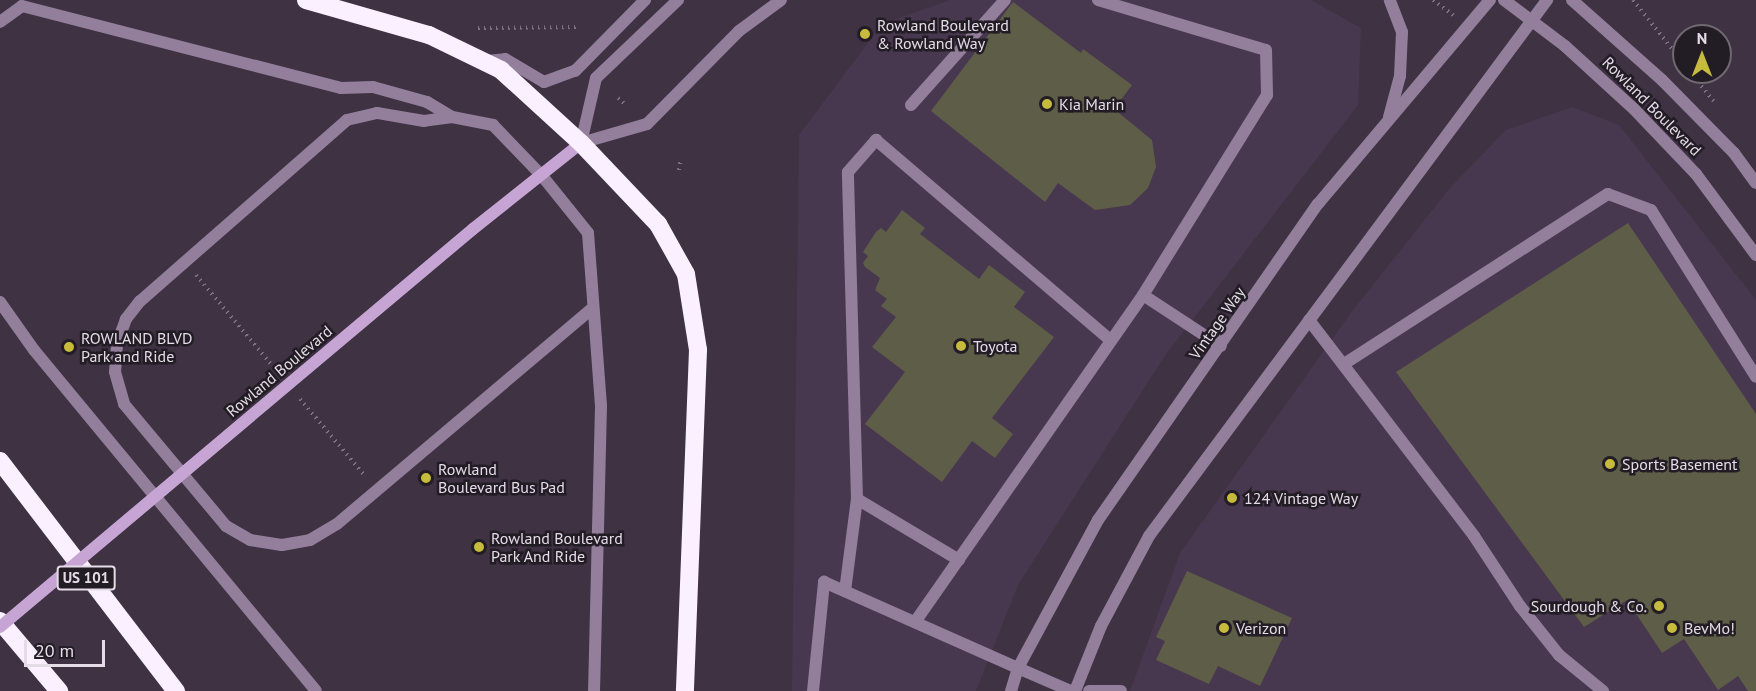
<!DOCTYPE html>
<html>
<head>
<meta charset="utf-8">
<style>
	body { margin:0 }
	#map { position:relative; width:1756px; height:691px; overflow:hidden; background:#3e3243; font-family:"PT Sans",sans-serif }
	div>[style] { position:absolute }
	.built>* { inset:0; background:#48384f }
	.building>* { inset:0; background:#5e5d47 }
	.path>* { height:4px; margin-top:-2px; transform-origin:0; background:repeating-linear-gradient(90deg,#7c7280 0 1.5px,transparent 0 6px) }
	.service>* { height:12px; margin:-6px; padding:0 6px; transform-origin:6px; border-radius:6px; background:#937e9b }
	.tertiary>* { height:12px; margin:-6px; padding:0 6px; transform-origin:6px; border-radius:6px; background:#937e9b }
	.secondary>* { height:12px; margin:-6px; padding:0 6px; transform-origin:6px; border-radius:6px; background:#c6a5d4 }
	.motorway>* { height:18px; margin:-9px; padding:0 9px; transform-origin:9px; border-radius:9px; background:#faf0ff }
	.secondary-bridge>* { height:12px; margin:-6px; padding:0 6px; transform-origin:6px; border-radius:6px; background:#c6a5d4 }
	.dots>* { width:16px; height:16px; translate:-50% -50%; box-sizing:border-box; border:3px solid #221c24; border-radius:50% }
	span { translate:-50% -50%; white-space:nowrap; text-align:center; line-height:1.15; -webkit-text-stroke:5px #221c24; paint-order:stroke }
	.shield-label span { padding:2px 4px; background:#221c24; border:2px solid; border-radius:4px; -webkit-text-stroke-width:0 }
	.shield-label { font-size:15px; color:#e4dce7; font-weight:700 }
	.poi-label { font-size:16px; color:#e4dce7 }
	.left { translate:0 -50%; text-align:left }
	.right { translate:-100% -50%; text-align:right }
	.street-label { font-size:16px; color:#e4dce7 }
	.north { position:absolute; left:1672px; top:24px; width:60px; height:60px; box-sizing:border-box; background:#221c24; border:2px solid #706972; border-radius:50%; rotate:0deg; font-size:16px; font-weight:700; line-height:24px; text-align:center; color:#e4dce7 }
	.north::after { content:''; display:block; margin:auto; width:21px; height:27px; background:#c6bb3c; clip-path:polygon(50% 0,100% 100%,50% 72%,0 100%) }
	.scale { position:absolute; left:24px; top:640px; width:81px; height:27px; box-sizing:border-box; border:3px solid #e4dce7; border-top:0; padding-left:8px; font-size:18px; line-height:21px; white-space:nowrap; color:#e4dce7; -webkit-text-stroke:4px #221c24; paint-order:stroke }
</style>
</head>
<body>
<div id="map">
	<div class="built">
		<i style="clip-path:polygon(950px 0,1311px 0,1361px 28px,1358px 105px,1164px 357px,1018px 585px,976px 691px,792px 691px,799px 135px,882px 24px)"></i>
		<i style="clip-path:polygon(1572px 107px,1619px 125px,1756px 300px,1756px 691px,1130px 691px,1180px 553px,1350px 314px,1449px 189px,1506px 130px)"></i>
	</div>
	<div class="building">
		<i style="clip-path:polygon(1013px 2px,1081px 53px,1083px 49px,1132px 85px,1114px 109px,1152px 140px,1156px 167px,1148px 188px,1130px 205px,1095px 210px,1058px 183px,1045px 202px,931px 111px)"></i>
		<i style="clip-path:polygon(902px 210px,925px 228px,920px 234px,979px 279px,989px 265px,1025px 292px,1014px 307px,1054px 337px,992px 418px,1013px 434px,995px 458px,972px 441px,942px 482px,865px 424px,905px 372px,872px 347px,896px 317px,881px 306px,887px 299px,875px 290px,880px 278px,865px 267px,863px 263px,868px 256px,863px 252px,876px 232px,881px 228px,886px 232px)"></i>
		<i style="clip-path:polygon(1628px 223px,1756px 414px,1756px 691px,1748px 691px,1738px 676px,1718px 690px,1684px 639px,1662px 653px,1627px 600px,1584px 627px,1396px 372px)"></i>
		<i style="clip-path:polygon(1187px 571px,1292px 618px,1260px 686px,1218px 666px,1209px 684px,1156px 660px,1165px 641px,1156px 637px)"></i>
	</div>
	<div class="path">
		<i style="left:1433px;top:0;width:26px;rotate:37deg"></i>
		<i style="left:1633px;top:0;width:82px;rotate:51.4deg"></i>
		<i style="left:478px;top:28px;width:101px;rotate:-0.6deg"></i>
		<i style="left:1690px;top:72px;width:40px;rotate:51deg"></i>
		<i style="left:618px;top:98px;width:11px;rotate:41deg"></i>
		<i style="left:679px;top:170px;width:11px;rotate:-80deg"></i>
		<i style="left:196px;top:275px;width:124px;rotate:49.9deg"></i>
		<i style="left:300px;top:399px;width:101px;rotate:49.8deg"></i>
	</div>
	<div class="service">
		<i style="left:1098px;top:0;width:175px;rotate:16.6deg"></i>
		<i style="left:1266px;top:50px;width:45px;rotate:88.7deg"></i>
		<i style="left:1267px;top:95px;width:235px;rotate:121.8deg"></i>
		<i style="left:0;top:22px;width:27px;rotate:-36deg"></i>
		<i style="left:22px;top:6px;width:329px;rotate:14.4deg"></i>
		<i style="left:341px;top:88px;width:32px;rotate:-2deg"></i>
		<i style="left:373px;top:87px;width:56px;rotate:15.5deg"></i>
		<i style="left:427px;top:102px;width:29px;rotate:31deg"></i>
		<i style="left:452px;top:117px;width:42px;rotate:11deg"></i>
		<i style="left:493px;top:125px;width:72px;rotate:46.1deg"></i>
		<i style="left:543px;top:177px;width:72px;rotate:51.2deg"></i>
		<i style="left:588px;top:233px;width:173px;rotate:85.7deg"></i>
		<i style="left:601px;top:406px;width:285px;rotate:91.4deg"></i>
		<i style="left:911px;top:105px;width:141px;rotate:-48.2deg"></i>
		<i style="left:452px;top:117px;width:28px;rotate:172deg"></i>
		<i style="left:424px;top:121px;width:48px;rotate:-170.3deg"></i>
		<i style="left:377px;top:113px;width:31px;rotate:167deg"></i>
		<i style="left:347px;top:120px;width:275px;rotate:138.8deg"></i>
		<i style="left:140px;top:301px;width:23px;rotate:128deg"></i>
		<i style="left:126px;top:319px;width:27px;rotate:110deg"></i>
		<i style="left:117px;top:344px;width:28px;rotate:94deg"></i>
		<i style="left:115px;top:372px;width:33px;rotate:74deg"></i>
		<i style="left:124px;top:404px;width:159px;rotate:50.1deg"></i>
		<i style="left:226px;top:526px;width:28px;rotate:30deg"></i>
		<i style="left:250px;top:540px;width:32px;rotate:9deg"></i>
		<i style="left:282px;top:545px;width:28px;rotate:-10deg"></i>
		<i style="left:310px;top:540px;width:31px;rotate:-31deg"></i>
		<i style="left:337px;top:524px;width:333px;rotate:-40.2deg"></i>
		<i style="left:0;top:302px;width:59px;rotate:54.7deg"></i>
		<i style="left:34px;top:350px;width:442px;rotate:50.4deg"></i>
		<i style="left:1309px;top:320px;width:272px;rotate:52.6deg"></i>
		<i style="left:1474px;top:536px;width:84px;rotate:56.7deg"></i>
		<i style="left:1520px;top:606px;width:63px;rotate:51.5deg"></i>
		<i style="left:1559px;top:655px;width:57px;rotate:39.3deg"></i>
		<i style="left:1344px;top:364px;width:314px;rotate:-32.8deg"></i>
		<i style="left:1608px;top:194px;width:46px;rotate:20.4deg"></i>
		<i style="left:1651px;top:210px;width:197px;rotate:57.8deg"></i>
		<i style="left:959px;top:560px;width:119px;rotate:-149.1deg"></i>
		<i style="left:857px;top:499px;width:327px;rotate:-91.6deg"></i>
		<i style="left:848px;top:172px;width:43px;rotate:-48.8deg"></i>
		<i style="left:876px;top:140px;width:309px;rotate:40.5deg"></i>
		<i style="left:845px;top:591px;width:93px;rotate:-82.6deg"></i>
		<i style="left:915px;top:622px;width:399px;rotate:-55.1deg"></i>
		<i style="left:1143px;top:295px;width:93px;rotate:33.2deg"></i>
		<i style="left:813px;top:691px;width:110px;rotate:-84.2deg"></i>
		<i style="left:824px;top:582px;width:212px;rotate:23.9deg"></i>
		<i style="left:1089px;top:691px;width:32px"></i>
	</div>
	<div class="tertiary">
		<i style="left:678px;top:0;width:113px;rotate:136.4deg"></i>
		<i style="left:596px;top:78px;width:67px;rotate:103deg"></i>
		<i style="left:581px;top:143px;width:69px;rotate:-16.1deg"></i>
		<i style="left:647px;top:124px;width:131px;rotate:-45.3deg"></i>
		<i style="left:739px;top:31px;width:52px;rotate:-36.4deg"></i>
		<i style="left:1504px;top:0;width:76px;rotate:37deg"></i>
		<i style="left:1565px;top:46px;width:93px;rotate:42.4deg"></i>
		<i style="left:1634px;top:109px;width:90px;rotate:46.4deg"></i>
		<i style="left:1696px;top:174px;width:101px;rotate:53.5deg"></i>
		<i style="left:1572px;top:0;width:120px;rotate:41.6deg"></i>
		<i style="left:1662px;top:80px;width:103px;rotate:45.4deg"></i>
		<i style="left:1734px;top:153px;width:37px;rotate:54deg"></i>
		<i style="left:487px;top:61px;width:18px;rotate:-6deg"></i>
		<i style="left:505px;top:59px;width:45px;rotate:30.5deg"></i>
		<i style="left:544px;top:82px;width:33px;rotate:-20deg"></i>
		<i style="left:575px;top:71px;width:100px;rotate:-45.4deg"></i>
		<i style="left:1389px;top:117px;width:42px;rotate:-75deg"></i>
		<i style="left:1400px;top:76px;width:44px;rotate:-87.4deg"></i>
		<i style="left:1402px;top:32px;width:34px;rotate:-111deg"></i>
		<i style="left:1018px;top:668px;width:58px;rotate:23.5deg"></i>
		<i style="left:1011px;top:691px;width:24px;rotate:-73deg"></i>
		<i style="left:1018px;top:668px;width:168px;rotate:-61.6deg"></i>
		<i style="left:1098px;top:520px;width:385px;rotate:-55.2deg"></i>
		<i style="left:1318px;top:204px;width:267px;rotate:-49.9deg"></i>
		<i style="left:1075px;top:691px;width:70px;rotate:-68.2deg"></i>
		<i style="left:1101px;top:626px;width:102px;rotate:-61.9deg"></i>
		<i style="left:1149px;top:536px;width:668px;rotate:-53.4deg"></i>
	</div>
	<div class="secondary">
		<i style="left:473px;top:229px;width:138px;rotate:-38.5deg"></i>
	</div>
	<div class="motorway">
		<i style="left:306px;top:0;width:128px;rotate:15.9deg"></i>
		<i style="left:429px;top:35px;width:80px;rotate:25.9deg"></i>
		<i style="left:501px;top:70px;width:108px;rotate:42.4deg"></i>
		<i style="left:581px;top:143px;width:112px;rotate:46.5deg"></i>
		<i style="left:658px;top:224px;width:57px;rotate:60.8deg"></i>
		<i style="left:686px;top:274px;width:77px;rotate:81deg"></i>
		<i style="left:698px;top:350px;width:341px;rotate:92.2deg"></i>
		<i style="left:0;top:461px;width:290px;rotate:52.6deg"></i>
		<i style="left:0;top:621px;width:92px;rotate:49.9deg"></i>
	</div>
	<div class="secondary-bridge">
		<i style="left:0;top:627px;width:618px;rotate:-40.08deg"></i>
	</div>
	<div class="dots">
		<i style="left:865px;top:34px;background:#c6bb3c"></i>
		<i style="left:1047px;top:104px;background:#c6bb3c"></i>
		<i style="left:961px;top:346px;background:#c6bb3c"></i>
		<i style="left:69px;top:347px;background:#c6bb3c"></i>
		<i style="left:1610px;top:464px;background:#c6bb3c"></i>
		<i style="left:426px;top:478px;background:#c6bb3c"></i>
		<i style="left:1232px;top:498px;background:#c6bb3c"></i>
		<i style="left:479px;top:547px;background:#c6bb3c"></i>
		<i style="left:1659px;top:606px;background:#c6bb3c"></i>
		<i style="left:1224px;top:628px;background:#c6bb3c"></i>
		<i style="left:1672px;top:628px;background:#c6bb3c"></i>
	</div>
	<div class="shield-label">
		<span style="left:86px;top:578px">US 101</span>
	</div>
	<div class="poi-label">
		<span class="left" style="left:877px;top:34px">Rowland Boulevard<br>&amp; Rowland Way</span>
		<span class="left" style="left:1059px;top:104px">Kia Marin</span>
		<span class="left" style="left:81px;top:347px">ROWLAND BLVD<br>Park and Ride</span>
		<span class="left" style="left:973px;top:346px">Toyota</span>
		<span class="left" style="left:1622px;top:464px">Sports Basement</span>
		<span class="left" style="left:438px;top:478px">Rowland<br>Boulevard Bus Pad</span>
		<span class="left" style="left:1244px;top:498px">124 Vintage Way</span>
		<span class="left" style="left:491px;top:547px">Rowland Boulevard<br>Park And Ride</span>
		<span class="right" style="left:1647px;top:606px">Sourdough &amp; Co.</span>
		<span class="left" style="left:1236px;top:628px">Verizon</span>
		<span class="left" style="left:1684px;top:628px">BevMo!</span>
	</div>
	<div class="street-label">
		<span style="left:1652px;top:106px;rotate:45deg">Rowland Boulevard</span>
		<span style="left:1217px;top:323px;rotate:-55deg">Vintage Way</span>
		<span style="left:279px;top:371px;rotate:-40deg">Rowland Boulevard</span>
	</div>
	<div class="north">N</div>
	<div class="scale">20 m</div>
</div>
</body>
</html>
